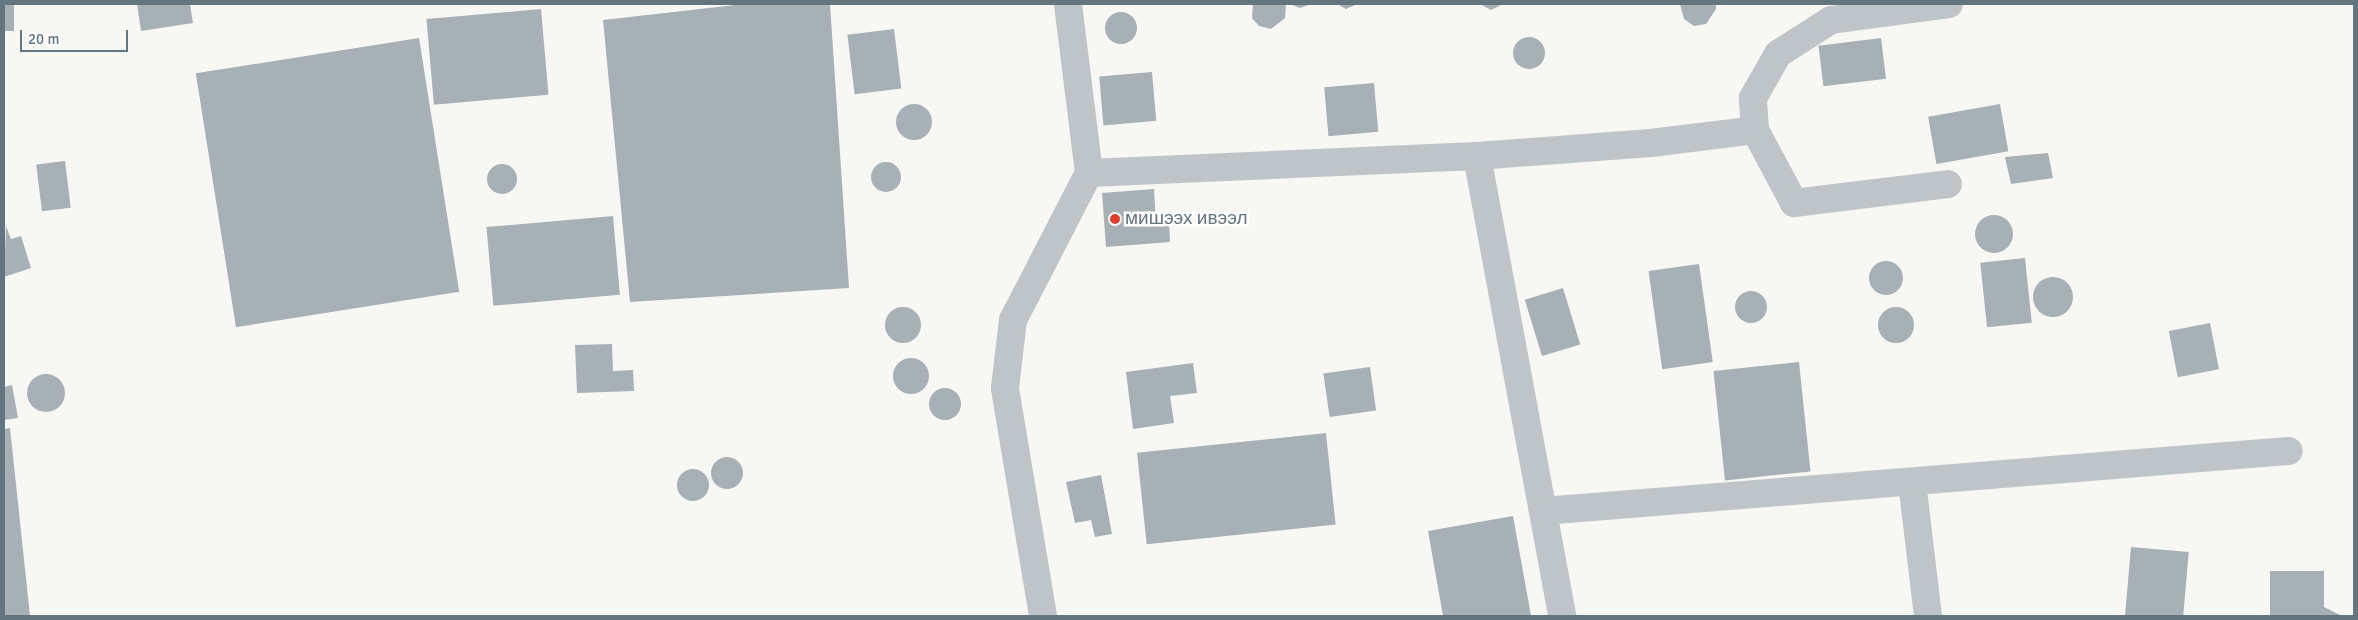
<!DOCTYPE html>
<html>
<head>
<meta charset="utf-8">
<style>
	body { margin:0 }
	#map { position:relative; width:2358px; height:620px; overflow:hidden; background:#f7f7f4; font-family:Signika,sans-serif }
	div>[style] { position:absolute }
	.building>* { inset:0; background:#a7b1b5; transform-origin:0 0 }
	.round { border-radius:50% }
	.minor>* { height:28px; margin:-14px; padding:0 14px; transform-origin:14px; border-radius:14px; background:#bec4c7 }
	.dots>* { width:14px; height:14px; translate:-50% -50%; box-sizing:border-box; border:2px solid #fff; border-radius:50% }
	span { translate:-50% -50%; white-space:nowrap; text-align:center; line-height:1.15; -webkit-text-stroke:5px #fff; paint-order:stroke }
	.poi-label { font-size:19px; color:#63767f }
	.left { translate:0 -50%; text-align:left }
	.frame { position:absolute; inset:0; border:5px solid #63767f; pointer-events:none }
	.scale { position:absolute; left:20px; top:30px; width:108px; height:22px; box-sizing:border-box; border:2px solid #63767f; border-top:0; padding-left:6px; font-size:15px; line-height:18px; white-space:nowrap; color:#63767f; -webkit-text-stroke:4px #fff; paint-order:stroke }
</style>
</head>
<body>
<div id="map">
	<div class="building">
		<i style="left:4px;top:4px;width:10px;height:27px"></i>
		<i style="clip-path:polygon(137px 4px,190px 4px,193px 23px,141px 31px)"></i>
		<i style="clip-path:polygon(744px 4px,830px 4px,849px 288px,630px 302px,603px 20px)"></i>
		<i style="clip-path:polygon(1253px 4px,1286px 4px,1285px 18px,1271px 29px,1259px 26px,1252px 18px)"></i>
		<i style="clip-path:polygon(1290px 4px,1311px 4px,1300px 8px)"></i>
		<i style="clip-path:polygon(1337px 4px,1357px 4px,1346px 9px)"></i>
		<i style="clip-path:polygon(1480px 4px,1503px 4px,1491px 10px)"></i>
		<i style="clip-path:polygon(1680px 4px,1716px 4px,1716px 9px,1706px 24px,1694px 26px,1684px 19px)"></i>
		<i style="left:541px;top:9px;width:86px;height:115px;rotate:85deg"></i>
		<i class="round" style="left:1105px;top:12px;width:32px;height:32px"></i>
		<i style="left:894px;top:29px;width:60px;height:47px;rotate:83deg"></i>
		<i class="round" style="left:1513px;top:37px;width:32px;height:32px"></i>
		<i style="left:419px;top:38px;width:257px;height:226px;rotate:81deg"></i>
		<i style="left:1881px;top:38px;width:41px;height:63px;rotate:83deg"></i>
		<i style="left:1152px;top:72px;width:49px;height:53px;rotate:85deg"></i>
		<i style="left:1374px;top:83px;width:49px;height:50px;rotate:85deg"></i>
		<i class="round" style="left:896px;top:104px;width:36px;height:36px"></i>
		<i style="left:2000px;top:104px;width:48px;height:73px;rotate:80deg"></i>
		<i style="clip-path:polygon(2048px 153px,2053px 178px,2011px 184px,2005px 157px)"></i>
		<i style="left:65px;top:161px;width:47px;height:29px;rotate:83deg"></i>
		<i class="round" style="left:871px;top:162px;width:30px;height:30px"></i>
		<i class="round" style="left:487px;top:164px;width:30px;height:30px"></i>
		<i style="clip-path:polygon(1154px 189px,1156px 224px,1169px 223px,1170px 242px,1106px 247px,1102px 193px)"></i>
		<i class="round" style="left:1975px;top:215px;width:38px;height:38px"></i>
		<i style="left:613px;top:216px;width:79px;height:127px;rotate:85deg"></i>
		<i style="clip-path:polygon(6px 226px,11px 239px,21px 236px,31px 268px,4px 277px)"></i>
		<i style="left:2025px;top:258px;width:65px;height:45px;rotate:84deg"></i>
		<i class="round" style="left:1869px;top:261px;width:34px;height:34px"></i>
		<i style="left:1699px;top:264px;width:99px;height:51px;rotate:82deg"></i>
		<i class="round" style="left:2033px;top:277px;width:40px;height:40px"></i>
		<i style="left:1563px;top:288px;width:59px;height:40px;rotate:73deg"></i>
		<i class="round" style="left:1735px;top:291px;width:32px;height:32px"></i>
		<i class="round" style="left:885px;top:307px;width:36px;height:36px"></i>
		<i class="round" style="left:1878px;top:307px;width:36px;height:36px"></i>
		<i style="left:2210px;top:323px;width:47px;height:42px;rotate:79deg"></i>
		<i style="clip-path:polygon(612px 344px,613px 371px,633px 370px,634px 391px,577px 393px,575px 345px)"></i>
		<i class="round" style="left:893px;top:358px;width:36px;height:36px"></i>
		<i style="left:1799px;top:362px;width:110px;height:86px;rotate:84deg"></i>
		<i style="clip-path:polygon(1193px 363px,1197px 393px,1170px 396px,1174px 423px,1133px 429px,1126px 372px)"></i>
		<i style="left:1370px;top:367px;width:44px;height:47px;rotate:82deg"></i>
		<i class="round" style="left:27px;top:374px;width:38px;height:38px"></i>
		<i style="clip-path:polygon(12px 385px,18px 418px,4px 420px,4px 387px)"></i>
		<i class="round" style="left:929px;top:388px;width:32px;height:32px"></i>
		<i style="clip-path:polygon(10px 428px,30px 616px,4px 616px,4px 429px)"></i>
		<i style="left:1326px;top:433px;width:92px;height:190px;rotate:84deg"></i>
		<i class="round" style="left:711px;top:457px;width:32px;height:32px"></i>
		<i class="round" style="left:677px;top:469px;width:32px;height:32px"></i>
		<i style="clip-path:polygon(1101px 475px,1112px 534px,1095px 537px,1091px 520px,1075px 523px,1066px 482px)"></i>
		<i style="clip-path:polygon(1513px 516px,1531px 616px,1443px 616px,1428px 531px)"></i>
		<i style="left:2131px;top:547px;width:58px;height:69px;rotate:5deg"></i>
		<i style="clip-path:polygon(2270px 571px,2324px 571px,2324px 607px,2342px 616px,2270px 616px)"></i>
	</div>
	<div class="minor">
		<i style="left:1755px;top:130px;width:83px;rotate:61.9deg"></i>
		<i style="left:1794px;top:203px;width:155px;rotate:-7deg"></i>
		<i style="left:1477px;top:156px;width:468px;rotate:79.5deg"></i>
		<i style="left:1089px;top:173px;width:388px;rotate:-2.5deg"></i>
		<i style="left:1477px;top:156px;width:174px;rotate:-4.3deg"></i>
		<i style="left:1651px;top:143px;width:105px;rotate:-7.1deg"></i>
		<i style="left:1755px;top:130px;width:32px;rotate:-94deg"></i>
		<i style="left:1753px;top:98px;width:51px;rotate:-60.4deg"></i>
		<i style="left:1778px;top:54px;width:63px;rotate:-32.7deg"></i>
		<i style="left:1831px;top:20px;width:119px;rotate:-7.7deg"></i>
		<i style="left:1912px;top:482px;width:135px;rotate:83.2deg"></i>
		<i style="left:1543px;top:511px;width:748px;rotate:-4.6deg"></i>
		<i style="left:1043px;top:616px;width:231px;rotate:-99.5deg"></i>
		<i style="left:1005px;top:388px;width:68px;rotate:-83.3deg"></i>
		<i style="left:1013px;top:320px;width:165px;rotate:-62.7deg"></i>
		<i style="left:1089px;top:173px;width:170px;rotate:-97.1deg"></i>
	</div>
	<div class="dots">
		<i style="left:1115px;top:219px;background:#e03e2b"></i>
	</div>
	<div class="poi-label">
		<span class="left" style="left:1125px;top:219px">мишээх ивээл</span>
	</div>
	<div class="frame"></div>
	<div class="scale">20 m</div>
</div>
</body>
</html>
